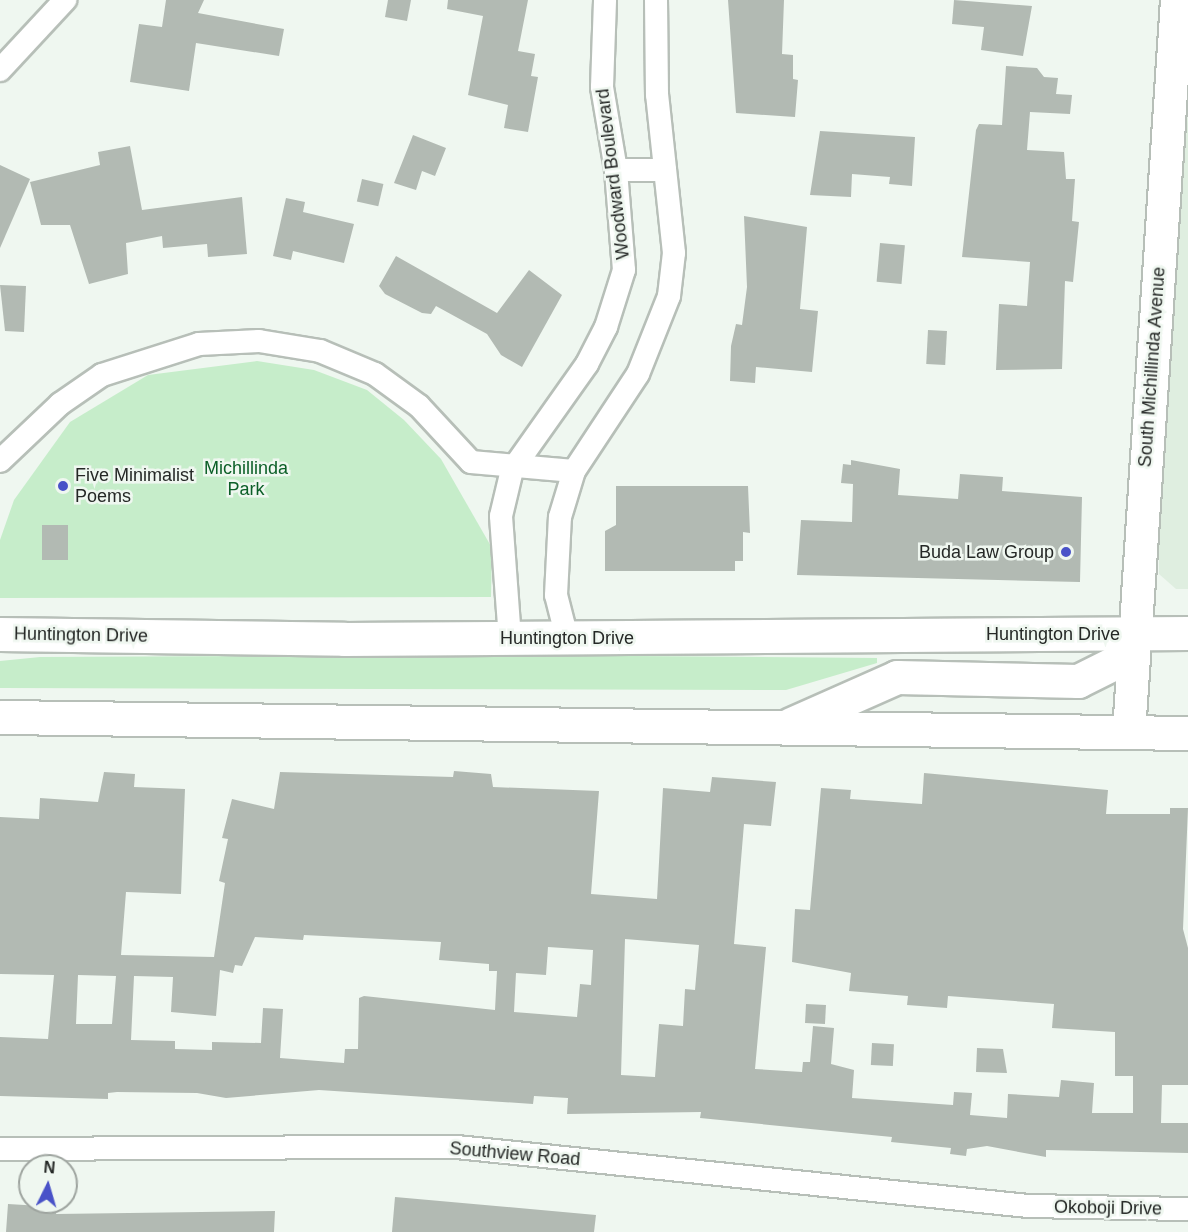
<!DOCTYPE html>
<html>
<head>
<meta charset="utf-8">
<style>
	body { margin:0 }
	#map { position:relative; width:1188px; height:1232px; overflow:hidden; background:#eff7f0; font-family:Arial,sans-serif }
	div>[style] { position:absolute }
	.built>* { inset:0; background:#dfeee0 }
	.green>* { inset:0; background:#c6edca }
	.building>* { inset:0; background:#b2bab3; transform-origin:0 0 }
	.roads { filter:drop-shadow(2px 0 #b7bfb8) drop-shadow(-2px 0 #b7bfb8) drop-shadow(0 2px #b7bfb8) drop-shadow(0 -2px #b7bfb8) }
	.minor>* { height:22px; margin:-11px; padding:0 11px; transform-origin:11px; border-radius:11px; background:#fff }
	.secondary>* { height:32px; margin:-16px; padding:0 16px; transform-origin:16px; border-radius:16px; background:#fff }
	.primary>* { height:33px; margin:-16.5px; padding:0 16.5px; transform-origin:16.5px; border-radius:16.5px; background:#fff }
	.dots>* { width:16px; height:16px; translate:-50% -50%; box-sizing:border-box; border:3px solid #eff7f0; border-radius:50% }
	span { translate:-50% -50%; white-space:nowrap; text-align:center; line-height:1.15; -webkit-text-stroke:5px #eff7f0; paint-order:stroke }
	.street-label { font-size:18px; color:#252826 }
	.park-label { font-size:18px; color:#0b5f27 }
	.poi-label { font-size:18px; color:#252826 }
	.left { translate:0 -50%; text-align:left }
	.right { translate:-100% -50%; text-align:right }
	.north { position:absolute; left:18px; top:1154px; width:60px; height:60px; box-sizing:border-box; background:#eff7f0; border:2px solid #9ea49f; border-radius:50%; rotate:5deg; font-size:16px; font-weight:700; line-height:24px; text-align:center; color:#252826 }
	.north::after { content:''; display:block; margin:auto; width:21px; height:27px; background:#4952c8; clip-path:polygon(50% 0,100% 100%,50% 72%,0 100%) }
</style>
</head>
<body>
<div id="map">
	<div class="built">
		<i style="clip-path:polygon(1188px 110px,1188px 589px,1176px 589px,1159px 574px,1159px 501px)"></i>
	</div>
	<div class="green">
		<i style="clip-path:polygon(257px 361px,314px 370px,367px 390px,404px 420px,441px 459px,492px 548px,491px 597px,0 598px,0 540px,14px 500px,70px 422px,148px 375px)"></i>
		<i style="clip-path:polygon(507px 655px,877px 658px,877px 663px,786px 690px,0 688px,0 661px,40px 657px)"></i>
	</div>
	<div class="building">
		<i style="clip-path:polygon(166px 0,204px 0,198px 13px,284px 29px,279px 56px,196px 43px,189px 91px,130px 82px,139px 24px,162px 27px)"></i>
		<i style="clip-path:polygon(388px 0,411px 0,407px 21px,385px 17px)"></i>
		<i style="clip-path:polygon(448px 0,528px 0,518px 51px,535px 54px,531px 76px,538px 77px,528px 132px,504px 128px,508px 105px,468px 95px,483px 16px,447px 9px)"></i>
		<i style="clip-path:polygon(728px 0,784px 0,782px 54px,793px 55px,793px 79px,798px 80px,795px 117px,736px 113px)"></i>
		<i style="clip-path:polygon(954px 0,1032px 6px,1023px 56px,981px 50px,984px 27px,952px 24px)"></i>
		<i style="clip-path:polygon(1006px 66px,1037px 68px,1044px 77px,1058px 78px,1056px 94px,1072px 95px,1070px 114px,1030px 112px,1027px 150px,1064px 152px,1066px 179px,1075px 179px,1072px 221px,1079px 222px,1073px 282px,1065px 281px,1062px 369px,996px 370px,999px 304px,1027px 306px,1030px 262px,962px 257px,976px 130px,979px 124px,1002px 125px)"></i>
		<i style="clip-path:polygon(820px 131px,915px 137px,912px 186px,889px 184px,890px 177px,852px 174px,851px 197px,810px 195px)"></i>
		<i style="clip-path:polygon(413px 135px,446px 148px,435px 176px,422px 171px,416px 190px,394px 183px)"></i>
		<i style="clip-path:polygon(130px 146px,142px 210px,242px 197px,247px 254px,208px 257px,207px 244px,163px 248px,162px 236px,126px 243px,128px 274px,89px 284px,70px 225px,41px 225px,30px 182px,100px 165px,98px 152px)"></i>
		<i style="clip-path:polygon(0 165px,30px 179px,0 248px)"></i>
		<i style="left:362px;top:179px;width:22px;height:23px;rotate:13deg"></i>
		<i style="clip-path:polygon(286px 198px,305px 202px,303px 212px,354px 224px,344px 263px,293px 251px,291px 260px,273px 256px)"></i>
		<i style="clip-path:polygon(744px 216px,807px 227px,800px 309px,818px 311px,812px 372px,756px 367px,755px 383px,730px 381px,731px 346px,736px 324px,742px 325px,747px 287px)"></i>
		<i style="left:880px;top:243px;width:25px;height:39px;rotate:5deg"></i>
		<i style="clip-path:polygon(396px 256px,497px 313px,529px 270px,562px 295px,522px 367px,501px 355px,487px 334px,436px 306px,431px 314px,422px 313px,385px 294px,379px 286px)"></i>
		<i style="clip-path:polygon(0 285px,26px 286px,24px 332px,5px 331px)"></i>
		<i style="left:928px;top:330px;width:19px;height:34px;rotate:3deg"></i>
		<i style="clip-path:polygon(851px 460px,900px 469px,898px 495px,958px 499px,960px 474px,1003px 477px,1002px 491px,1082px 497px,1080px 582px,797px 575px,801px 520px,852px 522px,853px 484px,841px 483px,843px 464px,851px 465px)"></i>
		<i style="clip-path:polygon(616px 486px,748px 486px,750px 533px,743px 532px,743px 561px,735px 561px,735px 571px,605px 571px,605px 531px,616px 525px)"></i>
		<i style="left:42px;top:525px;width:26px;height:35px"></i>
		<i style="clip-path:polygon(evenodd,454px 771px,491px 774px,493px 787px,599px 791px,591px 894px,657px 899px,663px 788px,710px 792px,712px 777px,776px 782px,771px 826px,744px 824px,734px 944px,766px 947px,755px 1069px,802px 1072px,803px 1062px,810px 1062px,813px 1026px,834px 1028px,831px 1064px,854px 1070px,852px 1098px,953px 1105px,954px 1092px,972px 1093px,970px 1115px,1007px 1118px,1008px 1094px,1059px 1097px,1061px 1080px,1094px 1083px,1092px 1113px,1133px 1113px,1133px 1076px,1115px 1076px,1115px 1032px,1052px 1028px,1054px 1004px,948px 996px,947px 1008px,907px 1005px,908px 996px,849px 991px,851px 973px,792px 962px,795px 909px,810px 910px,821px 788px,851px 790px,850px 799px,922px 804px,924px 773px,1108px 790px,1106px 814px,1170px 814px,1170px 808px,1188px 808px,1183px 929px,1188px 948px,1188px 1085px,1162px 1085px,1161px 1123px,1188px 1123px,1188px 1153px,1046px 1150px,1046px 1157px,987px 1146px,967px 1149px,966px 1156px,950px 1154px,951px 1148px,891px 1142px,892px 1137px,700px 1118px,701px 1112px,567px 1114px,568px 1098px,534px 1096px,533px 1104px,319px 1090px,226px 1098px,197px 1093px,117px 1092px,108px 1093px,108px 1099px,0 1096px,0 1037px,48px 1039px,54px 975px,0 974px,0 817px,39px 819px,40px 798px,98px 802px,104px 772px,135px 774px,134px 787px,185px 789px,181px 894px,126px 892px,121px 955px,214px 957px,225px 883px,219px 881px,228px 839px,222px 838px,232px 799px,274px 809px,280px 772px,453px 777px,454px 771px,304px 935px,441px 942px,439px 960px,489px 964px,489px 971px,497px 971px,495px 1010px,364px 996px,359px 998px,358px 1049px,345px 1049px,344px 1063px,280px 1058px,283px 1009px,263px 1008px,261px 1043px,212px 1042px,212px 1050px,175px 1049px,175px 1041px,131px 1040px,134px 976px,173px 977px,171px 1012px,216px 1016px,220px 970px,233px 973px,235px 965px,242px 966px,255px 937px,303px 940px,304px 935px,454px 771px,625px 939px,699px 945px,695px 990px,685px 989px,683px 1026px,659px 1024px,655px 1077px,621px 1075px,625px 939px,454px 771px,548px 947px,593px 950px,591px 985px,580px 984px,577px 1017px,514px 1012px,516px 973px,546px 975px,548px 947px,454px 771px,78px 975px,116px 976px,112px 1024px,76px 1024px,78px 975px)"></i>
		<i style="left:806px;top:1004px;width:20px;height:19px;rotate:3deg"></i>
		<i style="left:872px;top:1043px;width:22px;height:22px;rotate:3deg"></i>
		<i style="clip-path:polygon(977px 1048px,1003px 1049px,1007px 1073px,976px 1072px)"></i>
		<i style="clip-path:polygon(395px 1197px,596px 1215px,594px 1232px,392px 1232px)"></i>
		<i style="clip-path:polygon(8px 1204px,57px 1207px,56px 1214px,275px 1211px,274px 1232px,6px 1232px)"></i>
	</div>
	<div class="roads">
		<div class="minor">
			<i style="left:0;top:70px;width:96px;rotate:-47.1deg"></i>
			<i style="left:616px;top:170px;width:49px"></i>
			<i style="left:0;top:461px;width:83px;rotate:-43.5deg"></i>
			<i style="left:60px;top:404px;width:51px;rotate:-34.6deg"></i>
			<i style="left:102px;top:375px;width:102px;rotate:-17.7deg"></i>
			<i style="left:199px;top:344px;width:60px;rotate:-2.9deg"></i>
			<i style="left:259px;top:341px;width:62px;rotate:9.3deg"></i>
			<i style="left:320px;top:351px;width:60px;rotate:22.7deg"></i>
			<i style="left:375px;top:374px;width:54px;rotate:36deg"></i>
			<i style="left:419px;top:406px;width:76px;rotate:47.1deg"></i>
			<i style="left:471px;top:462px;width:103px;rotate:5deg"></i>
			<i style="left:567px;top:638px;width:44px;rotate:-104.3deg"></i>
			<i style="left:556px;top:595px;width:78px;rotate:-87.1deg"></i>
			<i style="left:560px;top:517px;width:48px;rotate:-73.1deg"></i>
			<i style="left:574px;top:471px;width:116px;rotate:-56.6deg"></i>
			<i style="left:638px;top:374px;width:84px;rotate:-68.3deg"></i>
			<i style="left:669px;top:296px;width:43px;rotate:-83.4deg"></i>
			<i style="left:674px;top:253px;width:159px;rotate:-96.1deg"></i>
			<i style="left:657px;top:95px;width:95px;rotate:-90.6deg"></i>
			<i style="left:510px;top:639px;width:123px;rotate:-94.2deg"></i>
			<i style="left:501px;top:516px;width:47px;rotate:-76.6deg"></i>
			<i style="left:512px;top:470px;width:130px;rotate:-54.7deg"></i>
			<i style="left:587px;top:364px;width:42px;rotate:-62.8deg"></i>
			<i style="left:606px;top:327px;width:60px;rotate:-72.5deg"></i>
			<i style="left:624px;top:270px;width:100px;rotate:-94.6deg"></i>
			<i style="left:616px;top:170px;width:84px;rotate:-99.6deg"></i>
			<i style="left:602px;top:87px;width:87px;rotate:-88deg"></i>
			<i style="left:0;top:1149px;width:457px;rotate:-0.3deg"></i>
			<i style="left:457px;top:1147px;width:574px;rotate:5.9deg"></i>
			<i style="left:1028px;top:1206px;width:160px;rotate:1.1deg"></i>
		</div>
		<div class="secondary">
			<i style="left:1129px;top:733px;width:735px;rotate:-86.25deg"></i>
		</div>
		<div class="primary">
			<i style="left:0;top:634px;width:344px;rotate:0.8deg"></i>
			<i style="left:344px;top:639px;width:844px;rotate:-0.41deg"></i>
			<i style="left:0;top:717px;width:1188px;rotate:0.77deg"></i>
			<i style="left:791px;top:724px;width:116px;rotate:-23.9deg"></i>
			<i style="left:897px;top:677px;width:181px;rotate:1.3deg"></i>
			<i style="left:1078px;top:681px;width:42px;rotate:-26.6deg"></i>
			<i style="left:1116px;top:662px;width:33px;rotate:-57deg"></i>
		</div>
	</div>
	<div class="dots">
		<i style="left:63px;top:486px;background:#4952c8"></i>
		<i style="left:1066px;top:552px;background:#4952c8"></i>
	</div>
	<div class="street-label">
		<span style="left:613px;top:174px;rotate:-97deg">Woodward Boulevard</span>
		<span style="left:1152px;top:367px;rotate:-86deg">South Michillinda Avenue</span>
		<span style="left:1053px;top:634px">Huntington Drive</span>
		<span style="left:81px;top:635px;rotate:1deg">Huntington Drive</span>
		<span style="left:567px;top:638px">Huntington Drive</span>
		<span style="left:515px;top:1154px;rotate:5deg">Southview Road</span>
		<span style="left:1108px;top:1208px;rotate:1deg">Okoboji Drive</span>
	</div>
	<div class="park-label">
		<span style="left:246px;top:479px">Michillinda<br>Park</span>
	</div>
	<div class="poi-label">
		<span class="left" style="left:75px;top:486px">Five Minimalist<br>Poems</span>
		<span class="right" style="left:1054px;top:552px">Buda Law Group</span>
	</div>
	<div class="north">N</div>
</div>
</body>
</html>
